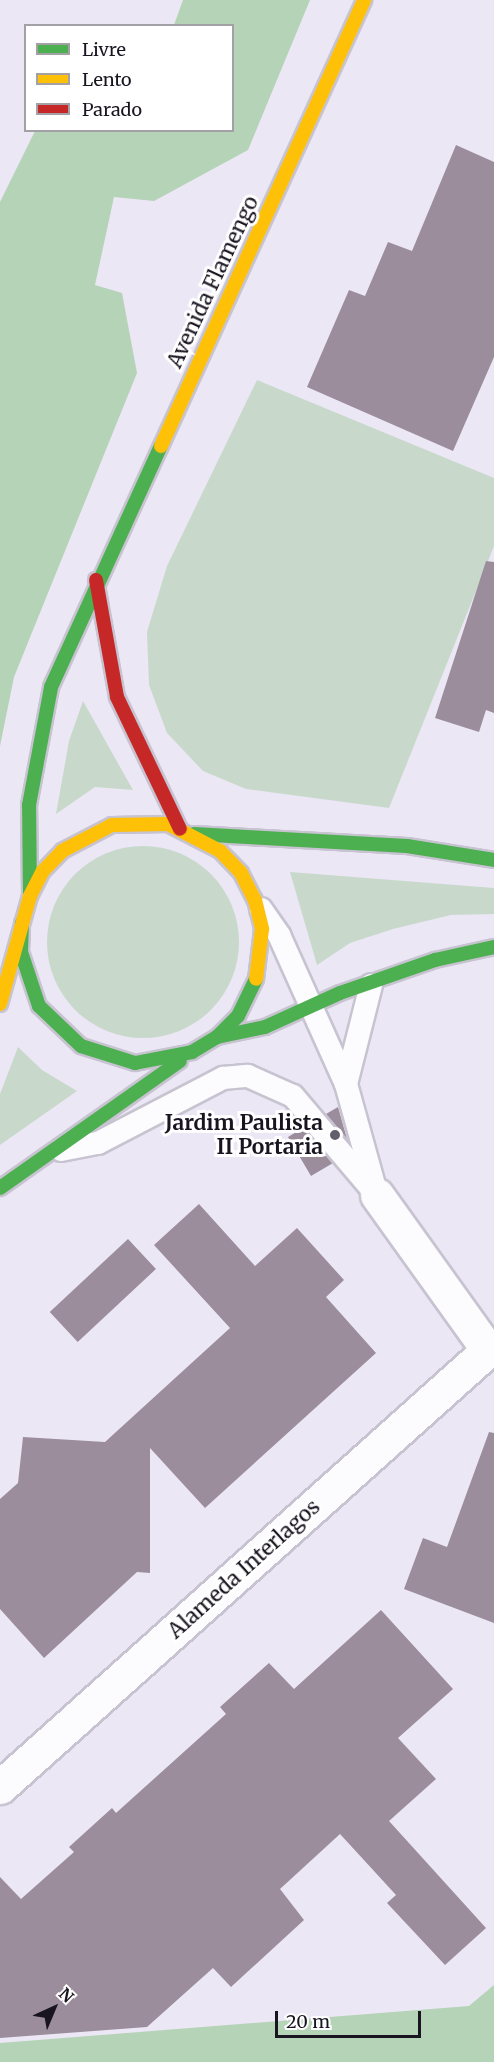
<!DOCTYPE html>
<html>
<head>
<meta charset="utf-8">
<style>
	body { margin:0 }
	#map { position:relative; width:494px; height:2062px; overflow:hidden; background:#ebe7f5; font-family:Merriweather,serif }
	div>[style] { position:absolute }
	.green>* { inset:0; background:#c8d9cb }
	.round { border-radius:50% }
	.forest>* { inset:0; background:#b5d3b7 }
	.building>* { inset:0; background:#9c8d9c; transform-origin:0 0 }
	.roads { filter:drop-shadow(2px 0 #c7c3d0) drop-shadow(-2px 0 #c7c3d0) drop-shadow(0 2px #c7c3d0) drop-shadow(0 -2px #c7c3d0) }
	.lane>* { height:22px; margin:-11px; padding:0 11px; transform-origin:11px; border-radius:11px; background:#fcfbfe }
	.street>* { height:33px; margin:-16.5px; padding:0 16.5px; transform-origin:16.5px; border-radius:16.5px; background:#fcfbfe }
	.fast>* { height:14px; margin:-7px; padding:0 7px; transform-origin:7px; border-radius:7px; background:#4caf50 }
	.slow>* { height:14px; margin:-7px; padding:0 7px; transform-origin:7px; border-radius:7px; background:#ffc107 }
	.jam>* { height:14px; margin:-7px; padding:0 7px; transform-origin:7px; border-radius:7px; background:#c62828 }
	.dots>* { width:16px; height:16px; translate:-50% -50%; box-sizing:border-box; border:3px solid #fff; border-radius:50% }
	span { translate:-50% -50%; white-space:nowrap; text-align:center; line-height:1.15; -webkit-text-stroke:6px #fff; paint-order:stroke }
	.street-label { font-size:21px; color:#181420 }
	.poi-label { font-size:21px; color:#181420; font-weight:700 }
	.right { translate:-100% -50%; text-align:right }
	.legend { position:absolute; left:24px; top:24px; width:210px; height:108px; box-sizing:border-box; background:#fff; border:2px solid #a3a1a6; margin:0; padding:8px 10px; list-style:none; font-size:18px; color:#181420 }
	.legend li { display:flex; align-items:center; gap:12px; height:30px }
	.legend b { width:30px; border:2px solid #a3a1a6 }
	.north { position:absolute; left:24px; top:1978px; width:60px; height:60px; -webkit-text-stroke:4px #fff; paint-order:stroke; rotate:44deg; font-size:16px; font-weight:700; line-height:24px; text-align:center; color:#181420 }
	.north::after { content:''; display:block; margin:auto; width:21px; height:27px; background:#181420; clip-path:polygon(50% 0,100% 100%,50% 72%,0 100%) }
	.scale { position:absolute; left:275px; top:2011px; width:146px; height:27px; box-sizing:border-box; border:3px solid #181420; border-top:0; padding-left:8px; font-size:18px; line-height:21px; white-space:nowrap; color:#181420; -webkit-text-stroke:4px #fff; paint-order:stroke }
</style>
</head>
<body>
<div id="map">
	<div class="green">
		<i style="clip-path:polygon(257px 380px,494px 478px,494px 546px,389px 808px,246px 789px,203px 771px,167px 733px,149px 685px,147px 632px,167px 566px)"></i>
		<i style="clip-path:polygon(83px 701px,133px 790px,95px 787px,56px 814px,69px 741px)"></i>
		<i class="round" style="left:47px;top:846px;width:192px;height:192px"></i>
		<i style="clip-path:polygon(290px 872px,494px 888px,494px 914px,451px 915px,393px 929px,350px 943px,317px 965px)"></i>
		<i style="clip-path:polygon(18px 1047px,42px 1070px,77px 1091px,0 1145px,0 1094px)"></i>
	</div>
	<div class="forest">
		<i style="clip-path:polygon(183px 0,310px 0,248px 150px,154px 201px,114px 197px,95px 285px,122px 293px,137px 373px,14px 677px,0 746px,0 202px,35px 131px,232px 130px,232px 26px,174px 25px)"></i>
		<i style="clip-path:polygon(494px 1985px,494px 2062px,0 2062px,0 2043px,469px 2006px)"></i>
	</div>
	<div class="building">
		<i style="clip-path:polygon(456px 145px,494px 162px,494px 357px,453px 451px,307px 387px,349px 290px,365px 296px,388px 242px,412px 251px)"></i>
		<i style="clip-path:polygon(486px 561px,494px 562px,494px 713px,486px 710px,479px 732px,435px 718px)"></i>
		<i style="clip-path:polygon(338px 1107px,347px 1139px,326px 1114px)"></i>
		<i style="clip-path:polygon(303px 1128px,333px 1163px,311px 1176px,288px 1137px)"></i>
		<i style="clip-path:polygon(199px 1204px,255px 1266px,297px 1228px,344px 1280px,326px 1297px,376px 1353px,205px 1508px,150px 1448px,150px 1573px,137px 1572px,44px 1658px,0 1609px,0 1499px,18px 1483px,23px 1437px,105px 1442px,230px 1328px,154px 1245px)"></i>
		<i style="left:128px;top:1239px;width:41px;height:107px;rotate:47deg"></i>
		<i style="clip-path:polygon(489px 1432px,494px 1433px,494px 1623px,404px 1589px,423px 1538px,447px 1547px)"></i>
		<i style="clip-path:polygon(381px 1610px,453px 1689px,398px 1738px,436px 1779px,389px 1821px,486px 1928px,445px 1965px,387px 1903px,396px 1895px,340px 1834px,280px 1889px,304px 1920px,231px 1987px,213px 1968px,147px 2027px,0 2038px,0 1877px,21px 1899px,74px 1852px,69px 1847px,112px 1808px,116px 1813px,226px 1714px,220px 1707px,269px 1663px,294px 1689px)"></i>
	</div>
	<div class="roads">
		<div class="lane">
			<i style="left:261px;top:909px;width:32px;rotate:55deg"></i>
			<i style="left:279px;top:935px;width:163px;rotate:65.8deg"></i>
			<i style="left:346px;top:1084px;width:105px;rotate:74.5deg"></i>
			<i style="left:346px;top:1084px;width:102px;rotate:-75.8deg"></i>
			<i style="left:61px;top:1150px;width:38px;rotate:-11deg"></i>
			<i style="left:98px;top:1143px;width:141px;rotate:-27.5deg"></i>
			<i style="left:223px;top:1078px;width:25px;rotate:-5deg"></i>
			<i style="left:248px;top:1076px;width:49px;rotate:24deg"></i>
			<i style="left:293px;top:1096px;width:130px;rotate:49.7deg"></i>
		</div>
		<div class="street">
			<i style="left:377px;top:1195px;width:191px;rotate:54.4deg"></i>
			<i style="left:0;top:1787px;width:655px;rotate:-41.84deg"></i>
		</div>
		<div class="fast">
			<i style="left:194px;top:834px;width:213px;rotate:3.2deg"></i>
			<i style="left:407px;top:846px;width:88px;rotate:9.1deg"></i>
			<i style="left:30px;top:896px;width:91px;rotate:-90.6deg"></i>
			<i style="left:29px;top:805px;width:120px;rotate:-79.4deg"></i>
			<i style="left:51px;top:687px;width:265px;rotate:-65.5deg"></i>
			<i style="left:22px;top:923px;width:29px;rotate:92deg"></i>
			<i style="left:21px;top:952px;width:57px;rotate:71.6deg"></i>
			<i style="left:39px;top:1006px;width:58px;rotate:43.6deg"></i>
			<i style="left:81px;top:1046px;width:57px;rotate:17.5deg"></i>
			<i style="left:135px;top:1063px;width:58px;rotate:-10.9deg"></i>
			<i style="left:192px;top:1052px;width:29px;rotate:-31deg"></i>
			<i style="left:217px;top:1037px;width:30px;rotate:-45deg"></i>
			<i style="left:238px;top:1016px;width:41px;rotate:-64.1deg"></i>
			<i style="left:217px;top:1037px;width:49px;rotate:-11.8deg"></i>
			<i style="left:265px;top:1027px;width:82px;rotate:-24.4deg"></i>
			<i style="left:340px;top:993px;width:101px;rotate:-19.2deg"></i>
			<i style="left:435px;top:960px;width:60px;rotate:-12.4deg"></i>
			<i style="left:0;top:1188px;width:220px;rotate:-35.2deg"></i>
		</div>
		<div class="slow">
			<i style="left:161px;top:446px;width:490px;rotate:-65.5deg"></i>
			<i style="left:0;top:1004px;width:112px;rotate:-74.5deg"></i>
			<i style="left:30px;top:896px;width:28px;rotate:-63deg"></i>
			<i style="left:43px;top:871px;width:28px;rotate:-46deg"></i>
			<i style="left:62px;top:851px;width:56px;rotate:-27.5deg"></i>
			<i style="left:112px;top:825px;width:56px;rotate:-1deg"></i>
			<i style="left:168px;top:824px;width:59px;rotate:27.4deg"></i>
			<i style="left:220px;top:851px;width:30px;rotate:46deg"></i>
			<i style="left:241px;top:873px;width:30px;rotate:63deg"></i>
			<i style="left:255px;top:900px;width:30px;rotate:76deg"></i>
			<i style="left:262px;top:929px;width:50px;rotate:96.8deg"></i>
		</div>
		<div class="jam">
			<i style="left:96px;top:580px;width:119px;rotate:79.8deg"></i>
			<i style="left:117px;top:697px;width:146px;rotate:64.5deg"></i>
		</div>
	</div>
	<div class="dots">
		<i style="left:335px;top:1135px;background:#625e6b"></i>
	</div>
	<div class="street-label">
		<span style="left:213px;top:282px;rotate:-65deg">Avenida Flamengo</span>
		<span style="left:244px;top:1569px;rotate:-42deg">Alameda Interlagos</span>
	</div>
	<div class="poi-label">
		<span class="right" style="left:323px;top:1135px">Jardim Paulista<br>II Portaria</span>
	</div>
	<ul class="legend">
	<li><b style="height:8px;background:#4caf50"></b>Livre</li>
	<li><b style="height:8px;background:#ffc107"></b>Lento</li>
	<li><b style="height:8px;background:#c62828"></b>Parado</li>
	</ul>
	<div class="north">N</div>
	<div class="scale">20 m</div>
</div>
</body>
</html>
